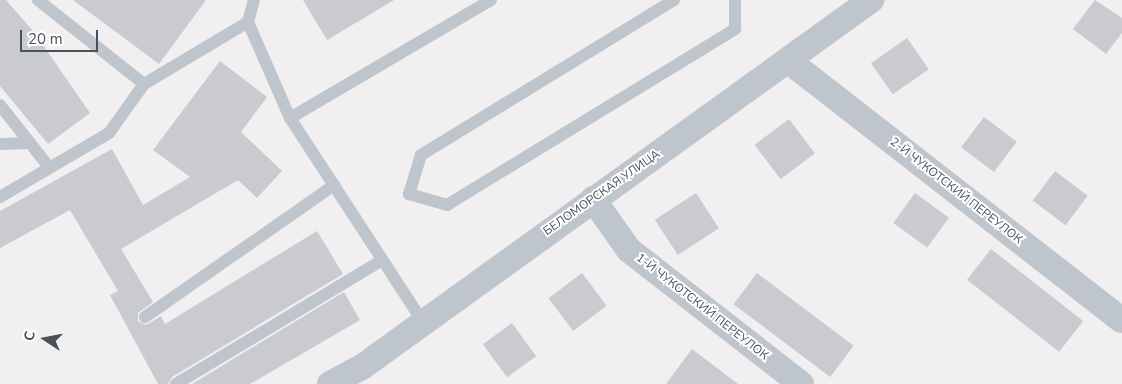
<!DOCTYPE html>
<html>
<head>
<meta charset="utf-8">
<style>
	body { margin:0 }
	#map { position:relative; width:1122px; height:384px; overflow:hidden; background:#f1efef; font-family:"Nunito Sans",sans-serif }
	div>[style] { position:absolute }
	.building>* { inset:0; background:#c9cbd1; transform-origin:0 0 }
	.lane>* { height:12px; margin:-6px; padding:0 6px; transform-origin:6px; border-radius:6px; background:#bfc5cc }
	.street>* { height:26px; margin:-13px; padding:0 13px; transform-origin:13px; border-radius:13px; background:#bfc5cc }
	span { translate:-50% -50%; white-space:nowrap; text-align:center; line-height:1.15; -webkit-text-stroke:4px #fff; paint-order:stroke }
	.street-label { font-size:12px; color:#49515a }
	.north { position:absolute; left:20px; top:314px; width:50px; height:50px; -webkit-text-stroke:4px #fff; paint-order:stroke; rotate:281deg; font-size:14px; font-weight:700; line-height:20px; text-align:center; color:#49515a }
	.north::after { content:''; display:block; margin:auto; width:18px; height:22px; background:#49515a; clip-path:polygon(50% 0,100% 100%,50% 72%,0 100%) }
	.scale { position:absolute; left:20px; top:30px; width:78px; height:22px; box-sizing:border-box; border:2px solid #49515a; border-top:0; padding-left:6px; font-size:15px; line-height:18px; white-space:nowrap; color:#49515a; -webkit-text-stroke:4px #fff; paint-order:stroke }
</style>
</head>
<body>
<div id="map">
	<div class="building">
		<i style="clip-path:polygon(0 0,6px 0,34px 32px,90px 113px,48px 144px,0 86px)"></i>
		<i style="clip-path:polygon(73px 0,206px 0,159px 64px)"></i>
		<i style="clip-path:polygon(303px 0,394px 0,327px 40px)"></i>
		<i style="clip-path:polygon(1095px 0,1122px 18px,1122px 33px,1106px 54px,1073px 29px)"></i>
		<i style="left:907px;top:38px;width:38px;height:44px;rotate:55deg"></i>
		<i style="clip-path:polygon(220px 61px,267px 97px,241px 132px,282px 171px,257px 198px,238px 180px,121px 249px,153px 302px,138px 313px,138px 321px,146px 325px,161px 316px,165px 324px,317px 231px,343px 274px,172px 377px,168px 384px,158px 384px,110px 295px,118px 291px,70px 210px,0 248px,0 211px,112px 149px,143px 205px,190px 177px,153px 150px)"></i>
		<i style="left:984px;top:117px;width:41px;height:38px;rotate:37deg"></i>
		<i style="left:789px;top:119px;width:43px;height:43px;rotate:53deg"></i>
		<i style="left:1055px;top:171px;width:41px;height:37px;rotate:37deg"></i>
		<i style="left:696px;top:193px;width:42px;height:49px;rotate:57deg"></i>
		<i style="left:915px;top:193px;width:42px;height:37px;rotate:36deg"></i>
		<i style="left:991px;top:249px;width:117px;height:39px;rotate:38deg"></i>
		<i style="left:582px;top:273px;width:41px;height:42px;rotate:53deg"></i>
		<i style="left:757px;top:273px;width:121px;height:39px;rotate:37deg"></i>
		<i style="clip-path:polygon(344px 292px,360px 320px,250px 384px,192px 384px)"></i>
		<i style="left:512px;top:323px;width:41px;height:36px;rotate:54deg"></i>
		<i style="clip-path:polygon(692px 349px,738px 384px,666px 384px)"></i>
	</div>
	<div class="lane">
		<i style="left:38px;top:0;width:135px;rotate:38.4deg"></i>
		<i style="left:144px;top:84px;width:121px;rotate:-30.8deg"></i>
		<i style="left:248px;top:22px;width:105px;rotate:66.4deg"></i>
		<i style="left:290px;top:118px;width:244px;rotate:56.9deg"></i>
		<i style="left:674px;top:0;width:297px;rotate:148.5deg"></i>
		<i style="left:421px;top:155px;width:41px;rotate:107.1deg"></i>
		<i style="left:409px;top:194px;width:40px;rotate:16deg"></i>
		<i style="left:447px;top:205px;width:338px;rotate:-31.4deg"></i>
		<i style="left:735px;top:29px;width:29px;rotate:-90deg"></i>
		<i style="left:248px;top:22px;width:23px;rotate:-75deg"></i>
		<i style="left:0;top:105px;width:79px;rotate:51.7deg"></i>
		<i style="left:290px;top:118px;width:233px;rotate:-30.4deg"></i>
		<i style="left:0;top:144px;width:30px;rotate:-2deg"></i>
		<i style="left:0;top:197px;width:126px;rotate:-30.4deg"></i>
		<i style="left:109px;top:133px;width:60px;rotate:-54.5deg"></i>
		<i style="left:145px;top:317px;width:231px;rotate:-34.9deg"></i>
		<i style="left:176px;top:384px;width:240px;rotate:-31deg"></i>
	</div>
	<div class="street">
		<i style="left:790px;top:62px;width:420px;rotate:37.9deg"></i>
		<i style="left:593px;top:199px;width:62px;rotate:54.8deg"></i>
		<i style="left:629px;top:250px;width:218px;rotate:37.9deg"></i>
		<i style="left:330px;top:384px;width:36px;rotate:-28deg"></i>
		<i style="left:362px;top:367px;width:628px;rotate:-35.79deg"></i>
	</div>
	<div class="street-label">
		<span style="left:956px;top:191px;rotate:38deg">2-Й ЧУКОТСКИЙ ПЕРЕУЛОК</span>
		<span style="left:602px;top:193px;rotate:-35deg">БЕЛОМОРСКАЯ УЛИЦА</span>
		<span style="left:702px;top:307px;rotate:38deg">1-Й ЧУКОТСКИЙ ПЕРЕУЛОК</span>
	</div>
	<div class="north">С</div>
	<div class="scale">20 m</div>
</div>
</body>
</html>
